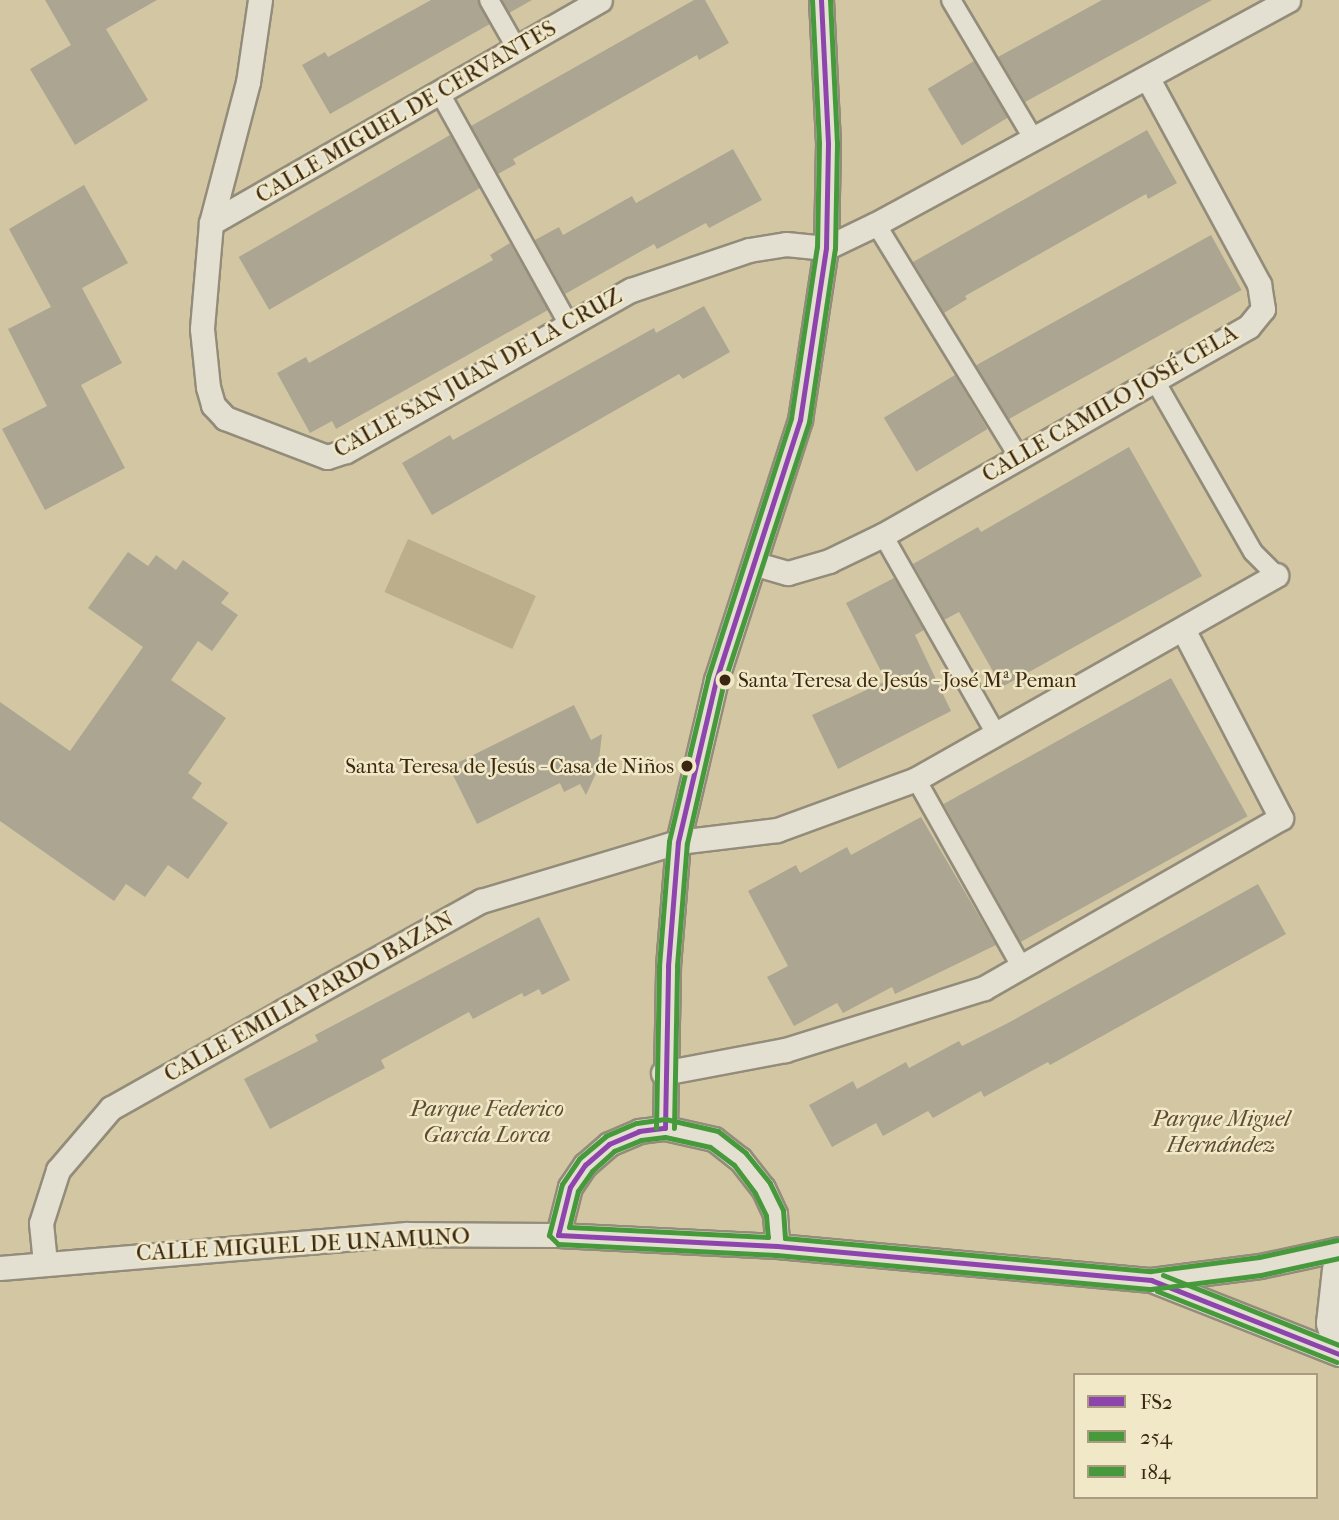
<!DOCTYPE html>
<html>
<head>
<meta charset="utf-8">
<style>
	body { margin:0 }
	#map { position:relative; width:1339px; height:1520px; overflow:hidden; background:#dcd4b9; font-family:"IM FELL French Canon",serif }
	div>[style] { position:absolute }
	.green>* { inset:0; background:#d3c7a3 }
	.water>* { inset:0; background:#bcae8b; transform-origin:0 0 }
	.building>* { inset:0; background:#aca592; transform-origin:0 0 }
	.roads { filter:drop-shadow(2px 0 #938c7a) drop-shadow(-2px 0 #938c7a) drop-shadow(0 2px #938c7a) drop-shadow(0 -2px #938c7a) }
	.pedestrian>* { height:18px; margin:-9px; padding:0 9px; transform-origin:9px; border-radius:9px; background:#e3dfd1 }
	.minor>* { height:23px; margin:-11.5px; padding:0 11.5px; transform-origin:11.5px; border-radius:11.5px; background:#e3dfd1 }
	.secondary>* { height:33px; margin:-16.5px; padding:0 16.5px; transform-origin:16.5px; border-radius:16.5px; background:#e3dfd1 }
	.bus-1>* { height:5px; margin:-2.5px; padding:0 2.5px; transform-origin:2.5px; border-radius:2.5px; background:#8e44ad }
	.bus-2>* { height:5px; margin:-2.5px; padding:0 2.5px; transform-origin:2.5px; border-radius:2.5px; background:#479a3c }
	.bus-3>* { height:5px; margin:-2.5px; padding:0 2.5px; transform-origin:2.5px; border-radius:2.5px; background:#479a3c }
	.dots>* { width:19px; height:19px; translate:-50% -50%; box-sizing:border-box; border:4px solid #f1e8c8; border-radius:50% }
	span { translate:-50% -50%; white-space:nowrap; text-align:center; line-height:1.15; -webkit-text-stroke:5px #f1e8c8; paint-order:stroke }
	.bus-label { font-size:21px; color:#3a2712 }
	.left { translate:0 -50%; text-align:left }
	.right { translate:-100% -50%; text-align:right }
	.street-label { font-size:23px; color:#3a2712 }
	.park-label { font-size:23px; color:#5e4c32; font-style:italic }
	.legend { position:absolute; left:1073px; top:1373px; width:245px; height:126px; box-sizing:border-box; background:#f1e8c8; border:2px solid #a89b7f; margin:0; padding:9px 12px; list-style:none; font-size:21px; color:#3a2712 }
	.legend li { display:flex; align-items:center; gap:14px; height:35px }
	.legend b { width:35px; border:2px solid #a89b7f }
</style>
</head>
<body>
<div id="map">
	<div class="green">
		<i style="clip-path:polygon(evenodd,0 0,1339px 0,1339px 1520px,0 1520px,0 0,1075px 1375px,1316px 1375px,1316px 1497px,1075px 1497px,1075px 1375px)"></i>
	</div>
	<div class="water">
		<i style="left:408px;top:539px;width:140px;height:58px;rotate:24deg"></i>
	</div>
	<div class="building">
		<i style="clip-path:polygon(45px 0,157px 0,106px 29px,148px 100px,75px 145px,30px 69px,71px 45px)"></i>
		<i style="clip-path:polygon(431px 0,478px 0,490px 24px,330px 114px,302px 65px,325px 52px,328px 57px)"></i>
		<i style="clip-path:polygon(502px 0,532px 0,509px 13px)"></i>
		<i style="clip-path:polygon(694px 0,705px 0,729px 43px,699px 60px,697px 55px,513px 159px,516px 164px,498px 174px,471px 126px)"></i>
		<i style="clip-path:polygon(1102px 0,1212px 0,1025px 102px,998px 57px)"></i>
		<i style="left:974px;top:61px;width:66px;height:54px;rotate:59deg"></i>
		<i style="clip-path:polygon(1147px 130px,1177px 183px,1148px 199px,1146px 194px,965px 296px,967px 299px,944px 313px,913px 262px)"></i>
		<i style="left:450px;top:135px;width:61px;height:244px;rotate:60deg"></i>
		<i style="clip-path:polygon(733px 149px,762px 200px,709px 228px,706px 223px,657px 249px,654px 244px,565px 294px,535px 240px,559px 227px,563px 235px,632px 196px,636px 203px)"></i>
		<i style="clip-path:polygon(84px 185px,128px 263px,82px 288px,122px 363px,81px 385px,125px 468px,45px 510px,2px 429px,47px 406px,8px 329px,51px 307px,9px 229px)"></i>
		<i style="left:1211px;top:235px;width:63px;height:269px;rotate:61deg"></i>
		<i style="clip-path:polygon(510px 243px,548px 310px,336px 429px,332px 421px,310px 433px,277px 373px,306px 357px,309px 363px,493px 260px,490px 255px)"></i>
		<i style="clip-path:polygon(704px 306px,730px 352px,683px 379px,679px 374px,432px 515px,402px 463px,450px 435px,453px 440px,654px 328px,656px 333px)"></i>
		<i style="left:955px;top:375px;width:63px;height:83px;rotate:59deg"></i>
		<i style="clip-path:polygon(1129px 447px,1202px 576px,1002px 687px,959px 612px,944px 620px,913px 564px,978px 527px,981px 532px)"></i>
		<i style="clip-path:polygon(128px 552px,148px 566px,156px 555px,176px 570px,183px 560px,229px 593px,221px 603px,238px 615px,212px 651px,198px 641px,171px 680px,226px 718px,188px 773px,202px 783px,192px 798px,228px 823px,188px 879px,168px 865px,145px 897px,126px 884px,114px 901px,0 821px,0 702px,70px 751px,143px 647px,88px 608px)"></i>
		<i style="clip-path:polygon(894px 578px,924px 630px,915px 635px,951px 711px,838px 769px,812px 715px,886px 681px,846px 603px)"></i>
		<i style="left:1171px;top:678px;width:158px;height:260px;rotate:61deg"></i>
		<i style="clip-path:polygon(574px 705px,591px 740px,602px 734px,598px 769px,586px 795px,580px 784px,564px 792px,560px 783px,477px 824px,449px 767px)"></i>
		<i style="clip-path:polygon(921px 817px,996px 945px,895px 994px,892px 987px,843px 1013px,837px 1003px,794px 1026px,767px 977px,788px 966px,748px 891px,796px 865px,800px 873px,847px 847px,851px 855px)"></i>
		<i style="clip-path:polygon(1258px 884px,1286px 934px,1050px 1065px,1048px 1062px,984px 1097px,981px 1091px,933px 1118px,928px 1111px,883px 1136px,876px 1123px,832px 1147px,809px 1105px,853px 1081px,857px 1089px,906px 1062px,909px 1068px,959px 1041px,962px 1046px,1008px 1023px)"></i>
		<i style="clip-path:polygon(539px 917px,570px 980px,542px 995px,539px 989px,524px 997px,522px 993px,473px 1019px,469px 1012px,381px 1060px,385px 1068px,270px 1129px,244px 1079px,318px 1041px,315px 1035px)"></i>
	</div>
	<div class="roads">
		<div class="pedestrian">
			<i style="left:489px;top:0;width:56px;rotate:60.3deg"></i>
			<i style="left:951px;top:0;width:163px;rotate:59.3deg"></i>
			<i style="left:441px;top:95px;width:263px;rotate:60.9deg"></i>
			<i style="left:876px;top:224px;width:272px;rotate:58.5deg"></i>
			<i style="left:1154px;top:379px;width:199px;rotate:60.2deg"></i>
			<i style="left:1253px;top:552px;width:33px;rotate:45deg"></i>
			<i style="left:883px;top:535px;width:229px;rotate:60.4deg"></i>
			<i style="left:916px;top:779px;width:214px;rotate:60.7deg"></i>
		</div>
		<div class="minor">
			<i style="left:260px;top:0;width:83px;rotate:98.3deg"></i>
			<i style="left:248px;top:82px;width:146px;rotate:104.7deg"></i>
			<i style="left:211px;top:223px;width:106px;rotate:94.9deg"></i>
			<i style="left:202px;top:329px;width:58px;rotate:84.1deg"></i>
			<i style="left:208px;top:387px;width:19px;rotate:74deg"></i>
			<i style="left:213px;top:405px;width:18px;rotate:47deg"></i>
			<i style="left:225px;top:418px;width:109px;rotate:20.9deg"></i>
			<i style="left:327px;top:457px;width:20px;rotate:-18deg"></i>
			<i style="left:346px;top:451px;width:327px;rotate:-29.5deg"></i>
			<i style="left:631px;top:290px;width:125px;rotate:-18.7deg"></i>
			<i style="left:749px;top:250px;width:37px;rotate:-9deg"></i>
			<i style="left:786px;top:244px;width:40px;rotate:5.7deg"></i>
			<i style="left:826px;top:248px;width:55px;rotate:-25.6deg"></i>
			<i style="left:876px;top:224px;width:469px;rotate:-28.5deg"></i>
			<i style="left:211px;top:223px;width:448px;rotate:-29.8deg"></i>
			<i style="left:756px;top:564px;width:33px;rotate:16deg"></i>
			<i style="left:788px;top:573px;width:43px;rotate:-16.3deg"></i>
			<i style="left:829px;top:561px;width:60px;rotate:-25.7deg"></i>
			<i style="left:883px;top:535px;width:421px;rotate:-29.7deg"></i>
			<i style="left:1249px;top:326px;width:22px;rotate:-51deg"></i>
			<i style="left:1263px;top:309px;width:25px;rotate:-99deg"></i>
			<i style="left:1259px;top:284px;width:233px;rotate:-118.4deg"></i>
			<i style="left:663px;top:1073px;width:124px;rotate:-10.7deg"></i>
			<i style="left:785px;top:1050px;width:208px;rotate:-17.3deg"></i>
			<i style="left:984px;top:988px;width:342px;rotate:-29.8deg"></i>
			<i style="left:1281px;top:818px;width:213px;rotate:-117.4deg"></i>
			<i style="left:665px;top:1128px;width:162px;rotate:-88.9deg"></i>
			<i style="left:668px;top:966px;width:124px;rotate:-85.4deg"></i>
			<i style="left:678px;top:842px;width:166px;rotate:-76.8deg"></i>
			<i style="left:716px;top:680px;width:273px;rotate:-72.1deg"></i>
			<i style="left:800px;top:420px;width:174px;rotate:-81.4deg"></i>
			<i style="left:826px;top:248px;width:105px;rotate:-88.9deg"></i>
			<i style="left:828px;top:143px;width:143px;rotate:-92.8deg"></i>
			<i style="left:558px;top:1235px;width:49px;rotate:-76deg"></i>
			<i style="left:570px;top:1187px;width:27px;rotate:-56deg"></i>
			<i style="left:585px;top:1165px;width:32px;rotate:-41deg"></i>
			<i style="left:609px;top:1144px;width:33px;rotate:-23deg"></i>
			<i style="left:639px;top:1131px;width:26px;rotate:-7deg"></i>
			<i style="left:665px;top:1128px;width:50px;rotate:12.7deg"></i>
			<i style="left:714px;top:1139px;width:33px;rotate:38deg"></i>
			<i style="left:740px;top:1159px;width:37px;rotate:52deg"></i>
			<i style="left:763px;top:1188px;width:29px;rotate:65deg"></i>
			<i style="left:775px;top:1214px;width:32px;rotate:86deg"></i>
			<i style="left:45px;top:1263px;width:40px;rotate:-95.7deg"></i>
			<i style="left:41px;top:1223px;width:56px;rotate:-72.2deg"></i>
			<i style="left:58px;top:1170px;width:82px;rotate:-49.5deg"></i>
			<i style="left:111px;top:1108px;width:197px;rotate:-29.4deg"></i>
			<i style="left:283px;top:1011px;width:227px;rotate:-29.1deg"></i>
			<i style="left:481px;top:901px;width:206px;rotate:-16.7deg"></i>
			<i style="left:678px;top:842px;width:100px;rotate:-6.9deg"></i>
			<i style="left:777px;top:830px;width:148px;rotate:-20.1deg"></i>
			<i style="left:916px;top:779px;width:414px;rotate:-29.5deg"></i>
			<i style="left:0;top:1268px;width:408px;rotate:-4.8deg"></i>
			<i style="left:407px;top:1234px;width:151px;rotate:0.4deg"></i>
			<i style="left:558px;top:1235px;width:219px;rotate:2.9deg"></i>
			<i style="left:777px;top:1246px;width:376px;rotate:5.2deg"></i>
			<i style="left:1151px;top:1280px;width:110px;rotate:-7.3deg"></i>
			<i style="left:1260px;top:1266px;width:81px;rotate:-12.1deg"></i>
			<i style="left:1154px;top:1281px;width:199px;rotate:21.5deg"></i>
		</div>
		<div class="secondary">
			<i style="left:1339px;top:1269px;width:54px;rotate:96.3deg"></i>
			<i style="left:1333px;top:1323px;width:19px;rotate:72deg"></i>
		</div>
	</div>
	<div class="bus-1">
		<i style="left:665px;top:1128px;width:162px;rotate:-88.9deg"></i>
		<i style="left:668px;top:966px;width:124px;rotate:-85.4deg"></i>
		<i style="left:678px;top:842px;width:166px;rotate:-76.8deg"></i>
		<i style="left:716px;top:680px;width:273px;rotate:-72.1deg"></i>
		<i style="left:800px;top:420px;width:174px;rotate:-81.4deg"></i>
		<i style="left:826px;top:248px;width:105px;rotate:-88.9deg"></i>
		<i style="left:828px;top:143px;width:143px;rotate:-92.8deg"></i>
		<i style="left:558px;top:1235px;width:219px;rotate:2.9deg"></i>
		<i style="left:777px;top:1246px;width:376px;rotate:5.2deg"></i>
		<i style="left:1151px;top:1280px;width:202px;rotate:21.5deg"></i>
		<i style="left:558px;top:1235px;width:49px;rotate:-76deg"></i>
		<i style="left:570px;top:1187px;width:27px;rotate:-56deg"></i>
		<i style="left:585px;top:1165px;width:32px;rotate:-41deg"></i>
		<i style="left:609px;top:1144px;width:33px;rotate:-23deg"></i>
		<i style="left:639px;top:1131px;width:26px;rotate:-7deg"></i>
	</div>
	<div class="bus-2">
		<i style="left:674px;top:1128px;width:162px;rotate:-88.9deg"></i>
		<i style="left:677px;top:966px;width:123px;rotate:-85.4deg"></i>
		<i style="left:687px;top:843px;width:165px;rotate:-77.1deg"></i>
		<i style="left:724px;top:682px;width:274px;rotate:-71.9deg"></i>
		<i style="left:809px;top:422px;width:175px;rotate:-81.5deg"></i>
		<i style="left:835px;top:249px;width:106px;rotate:-88.9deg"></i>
		<i style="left:837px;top:143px;width:143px;rotate:-92.8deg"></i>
		<i style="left:785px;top:1238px;width:28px;rotate:-94deg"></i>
		<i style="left:783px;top:1210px;width:30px;rotate:-116deg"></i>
		<i style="left:770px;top:1183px;width:38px;rotate:-129deg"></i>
		<i style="left:746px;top:1153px;width:36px;rotate:-142deg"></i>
		<i style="left:718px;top:1131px;width:54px;rotate:-167.2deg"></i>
		<i style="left:665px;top:1119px;width:29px;rotate:172deg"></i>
		<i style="left:636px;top:1123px;width:33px;rotate:157deg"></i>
		<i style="left:606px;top:1136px;width:35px;rotate:140deg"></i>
		<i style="left:579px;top:1159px;width:30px;rotate:124deg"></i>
		<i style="left:562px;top:1184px;width:53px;rotate:104.3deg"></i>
		<i style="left:549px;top:1235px;width:13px;rotate:45deg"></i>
		<i style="left:558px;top:1244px;width:218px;rotate:2.9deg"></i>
		<i style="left:776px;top:1255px;width:377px;rotate:5.2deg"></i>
		<i style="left:1151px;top:1289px;width:111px;rotate:-7.3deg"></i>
		<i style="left:1261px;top:1275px;width:80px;rotate:-12.3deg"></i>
		<i style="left:1157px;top:1291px;width:193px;rotate:21.6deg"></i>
	</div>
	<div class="bus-3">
		<i style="left:656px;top:1128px;width:162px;rotate:-88.9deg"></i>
		<i style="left:659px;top:966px;width:125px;rotate:-85.4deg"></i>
		<i style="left:669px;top:841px;width:169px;rotate:-76.6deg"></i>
		<i style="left:708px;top:677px;width:272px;rotate:-72.2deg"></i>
		<i style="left:791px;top:418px;width:173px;rotate:-81.4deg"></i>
		<i style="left:817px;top:247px;width:104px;rotate:-88.9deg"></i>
		<i style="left:819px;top:143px;width:143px;rotate:-92.8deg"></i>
		<i style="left:665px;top:1137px;width:46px;rotate:12.5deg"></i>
		<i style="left:710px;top:1147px;width:30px;rotate:37deg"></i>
		<i style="left:734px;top:1165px;width:35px;rotate:53deg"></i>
		<i style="left:755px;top:1193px;width:25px;rotate:64deg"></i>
		<i style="left:766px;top:1216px;width:21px;rotate:85deg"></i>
		<i style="left:768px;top:1237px;width:199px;rotate:-177.1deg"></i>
		<i style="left:569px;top:1227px;width:37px;rotate:-76deg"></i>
		<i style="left:578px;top:1191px;width:24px;rotate:-55deg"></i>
		<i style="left:592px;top:1171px;width:30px;rotate:-42deg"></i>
		<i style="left:614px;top:1151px;width:29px;rotate:-22deg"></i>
		<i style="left:641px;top:1140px;width:24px;rotate:-7deg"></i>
		<i style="left:785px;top:1238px;width:367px;rotate:5.2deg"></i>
		<i style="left:1151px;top:1271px;width:109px;rotate:-7.4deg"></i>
		<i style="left:1259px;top:1257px;width:80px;rotate:-12.3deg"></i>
		<i style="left:1163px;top:1275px;width:189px;rotate:21.7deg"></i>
	</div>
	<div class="dots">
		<i style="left:725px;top:680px;background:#3a2712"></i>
		<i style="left:687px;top:766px;background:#3a2712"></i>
	</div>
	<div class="bus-label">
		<span class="left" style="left:738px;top:680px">Santa Teresa de Jesús - José Mª Peman</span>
		<span class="right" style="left:674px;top:766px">Santa Teresa de Jesús - Casa de Niños</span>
	</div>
	<div class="street-label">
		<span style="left:406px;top:112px;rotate:-30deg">CALLE MIGUEL DE CERVANTES</span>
		<span style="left:478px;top:373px;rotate:-29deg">CALLE SAN JUAN DE LA CRUZ</span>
		<span style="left:1110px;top:404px;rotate:-30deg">CALLE CAMILO JOSÉ CELA</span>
		<span style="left:309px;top:997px;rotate:-29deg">CALLE EMILIA PARDO BAZÁN</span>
		<span style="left:303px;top:1245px;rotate:-3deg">CALLE MIGUEL DE UNAMUNO</span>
	</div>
	<div class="park-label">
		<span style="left:487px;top:1122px">Parque Federico<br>García Lorca</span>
		<span style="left:1221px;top:1132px">Parque Miguel<br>Hernández</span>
	</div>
	<ul class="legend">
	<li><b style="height:9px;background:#8e44ad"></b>FS2</li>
	<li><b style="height:9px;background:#479a3c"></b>254</li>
	<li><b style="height:9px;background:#479a3c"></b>184</li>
	</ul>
</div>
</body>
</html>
